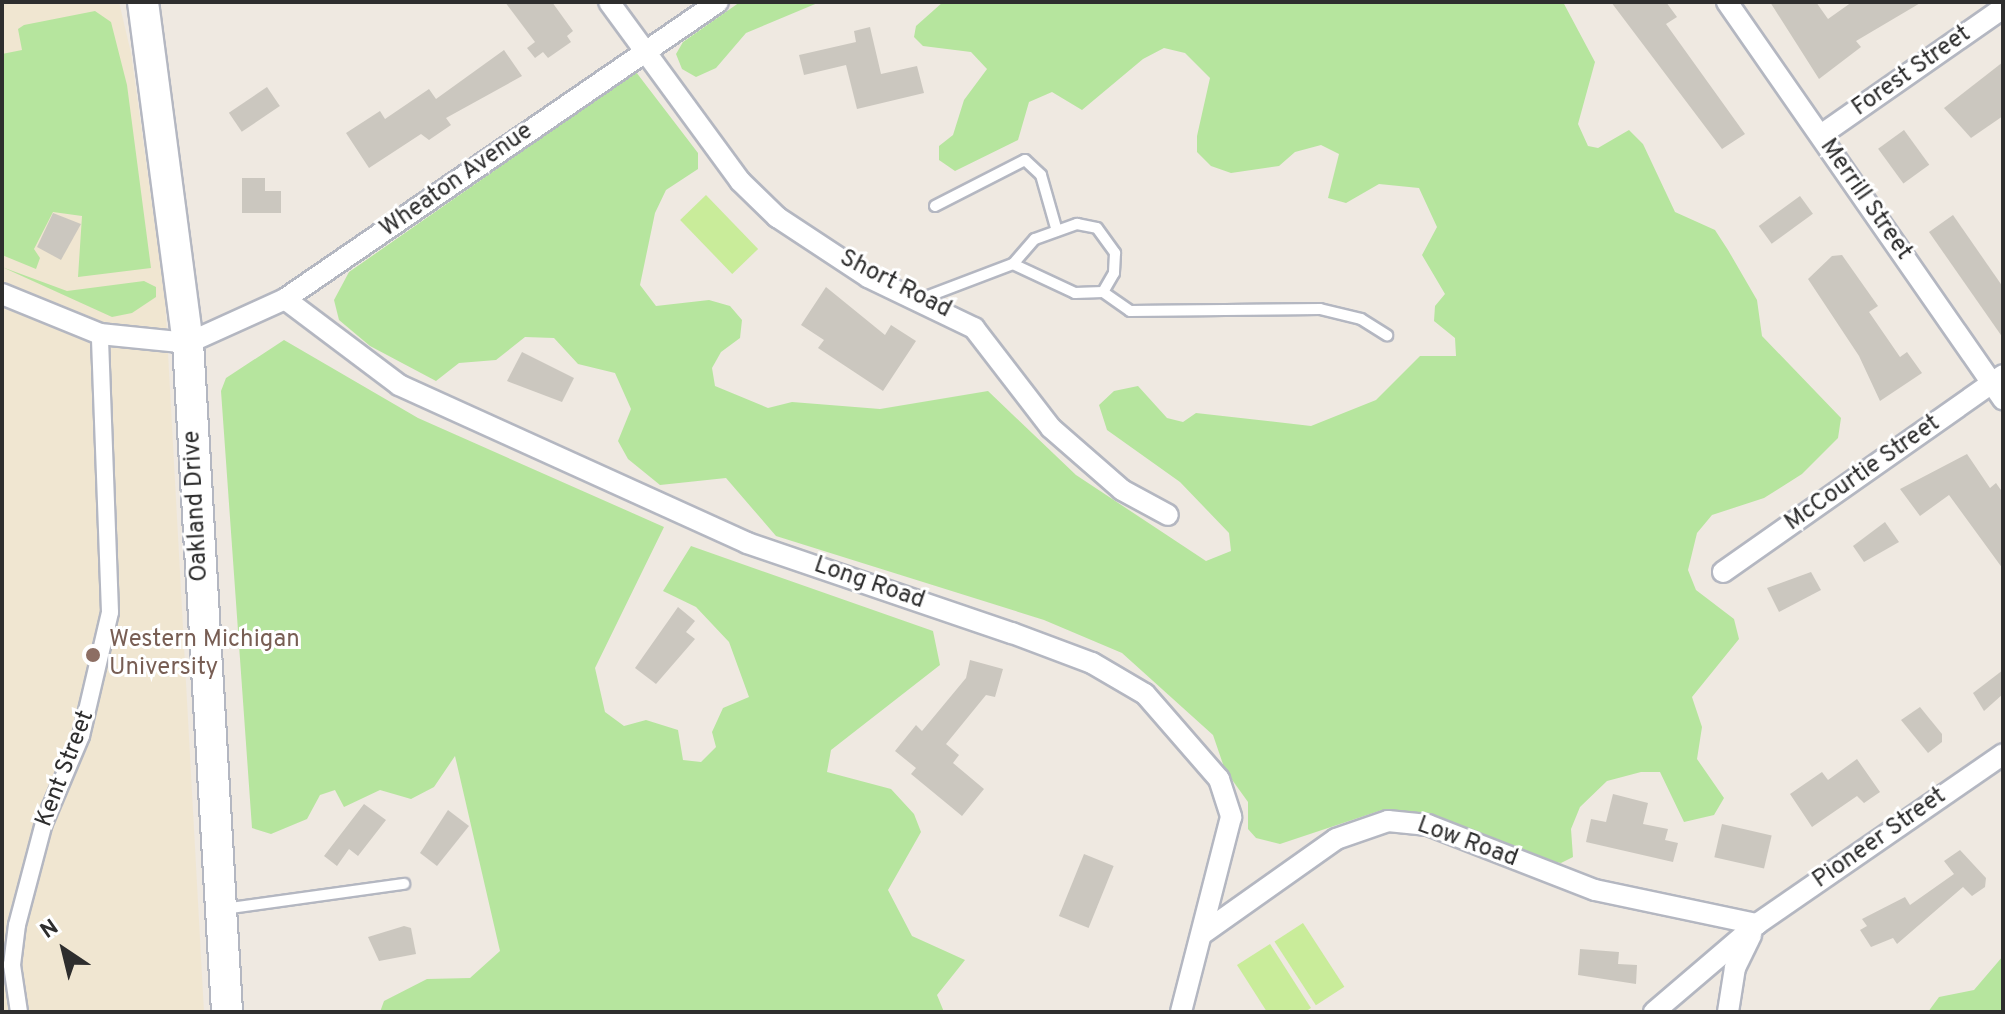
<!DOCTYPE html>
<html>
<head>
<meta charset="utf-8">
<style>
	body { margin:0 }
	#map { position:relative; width:2005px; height:1014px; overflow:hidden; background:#efe9e1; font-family:Overpass,sans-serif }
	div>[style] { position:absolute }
	.education>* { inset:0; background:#f0e6d1 }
	.green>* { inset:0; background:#b6e59e }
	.pitch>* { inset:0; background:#c9ec9a; transform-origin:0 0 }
	.building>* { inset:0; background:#cbc7bf; transform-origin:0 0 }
	.roads { filter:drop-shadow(2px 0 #b4b7c1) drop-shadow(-2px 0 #b4b7c1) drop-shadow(0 2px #b4b7c1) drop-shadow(0 -2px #b4b7c1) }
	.service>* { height:10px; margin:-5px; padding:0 5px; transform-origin:5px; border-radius:5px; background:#fff }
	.pedestrian>* { height:16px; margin:-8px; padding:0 8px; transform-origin:8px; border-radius:8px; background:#fff }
	.minor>* { height:20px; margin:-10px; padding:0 10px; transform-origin:10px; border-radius:10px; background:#fff }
	.secondary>* { height:30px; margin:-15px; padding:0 15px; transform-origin:15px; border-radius:15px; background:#fff }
	.dots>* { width:22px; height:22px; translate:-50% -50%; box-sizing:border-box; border:4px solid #fff; border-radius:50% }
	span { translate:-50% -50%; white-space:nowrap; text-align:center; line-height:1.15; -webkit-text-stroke:6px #fff; paint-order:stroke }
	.street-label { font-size:24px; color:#2e2e2e }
	.education-label { font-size:24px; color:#785e54 }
	.left { translate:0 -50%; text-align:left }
	.frame { position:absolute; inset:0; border:4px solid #2e2e2e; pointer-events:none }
	.north { position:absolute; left:24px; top:910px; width:80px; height:80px; -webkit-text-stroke:6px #fff; paint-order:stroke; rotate:325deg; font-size:22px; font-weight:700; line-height:32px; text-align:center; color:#2e2e2e }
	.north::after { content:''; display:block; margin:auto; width:28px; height:36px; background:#2e2e2e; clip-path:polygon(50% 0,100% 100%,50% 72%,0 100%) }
</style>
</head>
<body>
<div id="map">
	<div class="education">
		<i style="clip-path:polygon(2px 2px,119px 2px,131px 53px,165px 298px,204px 1012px,2px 1012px)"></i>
	</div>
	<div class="green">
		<i style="clip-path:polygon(740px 2px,820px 2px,746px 33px,716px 68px,696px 77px,682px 69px,676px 54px,683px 42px)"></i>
		<i style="clip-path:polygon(943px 2px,1563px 2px,1595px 62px,1578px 124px,1588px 146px,1598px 148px,1629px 130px,1643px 144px,1675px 212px,1715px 230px,1728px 250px,1757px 300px,1762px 336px,1841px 418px,1838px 438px,1802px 474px,1764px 498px,1712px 515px,1697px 533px,1688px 570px,1696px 590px,1734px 619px,1739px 639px,1692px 697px,1702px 727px,1697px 759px,1724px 798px,1714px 815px,1684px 822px,1660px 772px,1641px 772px,1607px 781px,1580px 807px,1571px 829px,1573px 857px,1561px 863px,1531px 858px,1446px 821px,1382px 810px,1280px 844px,1256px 838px,1248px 829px,1248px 802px,1225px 770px,1213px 735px,1122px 653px,1044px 620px,776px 536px,726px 478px,660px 485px,628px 459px,618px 441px,631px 409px,615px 373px,578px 364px,554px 338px,525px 337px,496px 360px,459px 363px,436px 381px,370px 346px,339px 320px,334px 300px,349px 272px,636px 72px,698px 153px,698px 169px,666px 190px,655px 213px,640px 285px,656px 306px,709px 300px,730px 306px,742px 320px,740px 338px,721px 352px,712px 368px,715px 386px,768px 408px,792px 402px,880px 409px,988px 391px,1076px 475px,1206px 561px,1231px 551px,1229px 533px,1180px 482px,1107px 430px,1099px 405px,1114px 391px,1138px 386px,1167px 418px,1183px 422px,1196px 413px,1311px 426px,1376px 400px,1420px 356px,1456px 356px,1455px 338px,1434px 321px,1435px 306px,1445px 294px,1422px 255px,1437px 227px,1419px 188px,1379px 184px,1346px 203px,1328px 198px,1339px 154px,1321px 145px,1295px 152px,1279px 166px,1231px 173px,1211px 166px,1197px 152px,1197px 136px,1210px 78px,1185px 53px,1164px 48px,1143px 59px,1082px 110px,1052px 92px,1029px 102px,1018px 140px,955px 171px,939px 160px,939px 146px,953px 135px,964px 100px,987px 69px,971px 52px,923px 46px,914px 37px,916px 26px)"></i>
		<i style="clip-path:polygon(95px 11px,111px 22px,127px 85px,151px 268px,78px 277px,82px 216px,53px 212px,34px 249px,40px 258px,36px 269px,2px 255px,2px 54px,22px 50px,18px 29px,24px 25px)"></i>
		<i style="clip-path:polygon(2px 267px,67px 291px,144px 281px,156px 287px,156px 297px,132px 313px,112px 317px)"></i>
		<i style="clip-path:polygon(284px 340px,418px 418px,664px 527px,595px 668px,605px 712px,624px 726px,646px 720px,678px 730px,683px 760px,701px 762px,716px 747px,712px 732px,723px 708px,749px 697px,729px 642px,696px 607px,663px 591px,691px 546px,933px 631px,940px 665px,831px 750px,827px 772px,891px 789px,914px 814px,921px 832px,888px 890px,912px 936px,965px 960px,937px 995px,944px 1012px,380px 1012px,384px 1001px,427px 979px,470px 978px,500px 951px,455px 756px,434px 787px,411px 799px,380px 790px,344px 807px,335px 790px,320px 795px,307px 819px,271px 834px,252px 828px,221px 391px,226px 378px)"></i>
		<i style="clip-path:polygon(2003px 956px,2003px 1012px,1928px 1012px,1939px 997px,1974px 990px)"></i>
	</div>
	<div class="pitch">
		<i style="left:706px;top:195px;width:75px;height:36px;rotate:46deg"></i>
		<i style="left:1303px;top:923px;width:76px;height:34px;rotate:57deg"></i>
		<i style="clip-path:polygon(1270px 944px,1311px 1008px,1305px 1012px,1267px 1012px,1237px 965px)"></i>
	</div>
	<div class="building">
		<i style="clip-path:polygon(505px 2px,552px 2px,573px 31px,567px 36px,571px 42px,548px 58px,543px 52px,535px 58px,527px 48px,535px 42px)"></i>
		<i style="clip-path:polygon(1611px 2px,1666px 2px,1677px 17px,1666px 24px,1745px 134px,1722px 149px)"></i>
		<i style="clip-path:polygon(1770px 2px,1816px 2px,1828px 19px,1852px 2px,1922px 2px,1856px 41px,1861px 47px,1819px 79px)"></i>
		<i style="clip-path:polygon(870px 27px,881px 74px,917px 66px,924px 93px,857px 109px,846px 65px,804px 75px,799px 55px,856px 42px,854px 31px)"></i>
		<i style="clip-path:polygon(504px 50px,522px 76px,446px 118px,451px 125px,429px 140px,421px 134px,369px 168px,346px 133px,380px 111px,385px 119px,429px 89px,436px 99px)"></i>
		<i style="clip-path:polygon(2003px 62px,2003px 116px,1971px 138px,1944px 108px)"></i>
		<i style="left:267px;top:87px;width:23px;height:46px;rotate:56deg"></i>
		<i style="left:1904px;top:130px;width:43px;height:32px;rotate:54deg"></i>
		<i style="clip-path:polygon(242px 178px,265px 178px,265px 191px,281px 191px,281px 213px,242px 213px)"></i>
		<i style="left:1800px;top:196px;width:22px;height:51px;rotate:54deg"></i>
		<i style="clip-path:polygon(53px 213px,81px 224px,61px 260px,37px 247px)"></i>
		<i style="clip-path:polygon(1953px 215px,2003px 287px,2003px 338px,1929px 232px)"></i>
		<i style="clip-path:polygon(1842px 255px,1878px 306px,1869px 312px,1900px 357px,1907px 352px,1922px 373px,1880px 401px,1859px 356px,1808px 279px,1832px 256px)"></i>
		<i style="clip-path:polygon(826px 287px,885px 335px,891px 325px,916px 341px,883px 391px,818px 348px,824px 340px,801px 325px)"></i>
		<i style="clip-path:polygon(522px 352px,574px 378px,562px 402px,507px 381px)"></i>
		<i style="clip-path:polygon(1967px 454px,1990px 488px,1996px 483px,2003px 493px,2003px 569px,1949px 495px,1920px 516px,1900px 489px)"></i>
		<i style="clip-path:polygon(1885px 522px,1899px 542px,1864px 562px,1853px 546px)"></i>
		<i style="clip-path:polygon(1811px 572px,1821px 590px,1779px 612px,1767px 588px)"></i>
		<i style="clip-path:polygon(678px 607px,695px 621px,686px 632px,695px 639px,656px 684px,635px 668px)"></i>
		<i style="clip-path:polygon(970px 660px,1003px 669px,995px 697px,986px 695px,946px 744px,959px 755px,953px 763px,984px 789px,962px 816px,911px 774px,916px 768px,895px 751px,916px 725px,922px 731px,966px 678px)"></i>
		<i style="clip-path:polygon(2003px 670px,2003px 694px,1984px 711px,1973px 693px)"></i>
		<i style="clip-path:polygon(1920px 707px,1942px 734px,1942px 742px,1928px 753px,1901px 720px)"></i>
		<i style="clip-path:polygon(1857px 759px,1880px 792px,1864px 803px,1857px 796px,1812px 827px,1790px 794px,1822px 772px,1828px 780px)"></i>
		<i style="clip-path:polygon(1613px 794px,1648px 803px,1643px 824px,1668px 829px,1665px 840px,1678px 843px,1673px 862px,1586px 842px,1591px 819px,1606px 822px)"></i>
		<i style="clip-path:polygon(364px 804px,386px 820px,358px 856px,349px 849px,337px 866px,324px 856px)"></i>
		<i style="clip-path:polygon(448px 810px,469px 826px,437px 866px,420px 853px)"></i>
		<i style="left:1722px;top:824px;width:51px;height:34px;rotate:13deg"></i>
		<i style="clip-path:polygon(1960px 850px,1986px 878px,1985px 887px,1972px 896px,1963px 887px,1897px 944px,1893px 938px,1871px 947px,1860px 930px,1867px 926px,1862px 919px,1905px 897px,1910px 905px,1954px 874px,1944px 861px)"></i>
		<i style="left:1084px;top:854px;width:32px;height:67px;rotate:22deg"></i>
		<i style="clip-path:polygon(404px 926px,411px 928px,416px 954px,379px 961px,368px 937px)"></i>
		<i style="clip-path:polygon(1580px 949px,1619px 952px,1618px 964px,1637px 965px,1636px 984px,1578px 975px)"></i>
	</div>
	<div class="roads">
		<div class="service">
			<i style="left:935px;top:206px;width:101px;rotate:-27.1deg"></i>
			<i style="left:1025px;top:160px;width:22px;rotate:43deg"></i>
			<i style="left:1041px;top:175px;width:58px;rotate:74.1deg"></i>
			<i style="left:1103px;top:292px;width:33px;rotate:35deg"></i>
			<i style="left:1130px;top:311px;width:190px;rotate:-0.6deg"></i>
			<i style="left:1320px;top:309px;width:42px;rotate:13.7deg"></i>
			<i style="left:1361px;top:319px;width:31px;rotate:32deg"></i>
			<i style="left:918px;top:300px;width:102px;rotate:-20.8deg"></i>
			<i style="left:1013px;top:264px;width:33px;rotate:-49deg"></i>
			<i style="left:1035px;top:239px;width:45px;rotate:-19.7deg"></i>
			<i style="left:1077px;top:224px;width:20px;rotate:11deg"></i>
			<i style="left:1097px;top:228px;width:31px;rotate:54deg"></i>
			<i style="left:1115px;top:253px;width:20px;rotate:93deg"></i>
			<i style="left:1114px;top:273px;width:22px;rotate:120deg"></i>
			<i style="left:1103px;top:292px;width:28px;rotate:178deg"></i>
			<i style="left:1075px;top:293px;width:68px;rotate:-154.9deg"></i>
			<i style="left:223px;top:909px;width:183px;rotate:-7.9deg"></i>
		</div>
		<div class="pedestrian">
			<i style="left:19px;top:1012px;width:48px;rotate:-98.5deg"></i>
			<i style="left:12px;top:965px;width:40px;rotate:-82.9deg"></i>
			<i style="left:17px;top:925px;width:106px;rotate:-75.2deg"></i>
			<i style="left:44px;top:823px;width:95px;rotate:-67deg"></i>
			<i style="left:81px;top:736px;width:127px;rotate:-76.8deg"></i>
			<i style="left:110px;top:612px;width:278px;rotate:-92.1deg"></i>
		</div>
		<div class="minor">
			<i style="left:609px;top:2px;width:222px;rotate:53.8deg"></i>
			<i style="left:740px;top:181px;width:52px;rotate:44.2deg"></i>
			<i style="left:777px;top:217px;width:109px;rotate:33.4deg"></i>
			<i style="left:868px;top:277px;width:118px;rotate:25.7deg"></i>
			<i style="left:974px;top:328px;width:126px;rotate:52.4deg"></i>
			<i style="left:1051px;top:428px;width:94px;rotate:41.1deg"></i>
			<i style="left:1122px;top:490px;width:52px;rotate:28.5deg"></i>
			<i style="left:1727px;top:2px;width:484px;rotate:55.2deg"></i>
			<i style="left:1821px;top:135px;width:222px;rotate:-34.9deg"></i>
			<i style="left:2px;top:294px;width:106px;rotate:22.2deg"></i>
			<i style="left:100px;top:334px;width:88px;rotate:5.8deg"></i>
			<i style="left:188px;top:343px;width:107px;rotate:-24.4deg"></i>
			<i style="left:285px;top:299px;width:525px;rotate:-34.45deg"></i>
			<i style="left:285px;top:299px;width:143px;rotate:37deg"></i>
			<i style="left:399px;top:385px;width:382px;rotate:24.4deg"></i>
			<i style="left:747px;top:543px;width:280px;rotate:18.8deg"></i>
			<i style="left:1012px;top:633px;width:85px;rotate:20.6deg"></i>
			<i style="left:1092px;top:663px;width:61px;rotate:30.3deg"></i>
			<i style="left:1145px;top:694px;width:113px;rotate:49deg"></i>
			<i style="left:1219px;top:779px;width:40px;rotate:72deg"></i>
			<i style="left:1231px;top:817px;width:201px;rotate:104.4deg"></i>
			<i style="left:1723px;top:572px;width:342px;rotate:-35.1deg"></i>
			<i style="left:1202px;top:934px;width:164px;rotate:-35.3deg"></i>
			<i style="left:1336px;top:839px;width:55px;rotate:-19.1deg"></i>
			<i style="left:1388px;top:821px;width:40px;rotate:5.7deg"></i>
			<i style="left:1428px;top:825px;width:179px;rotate:21.3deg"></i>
			<i style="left:1595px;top:890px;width:166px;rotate:11.9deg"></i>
			<i style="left:1654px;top:1012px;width:135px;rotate:-40.5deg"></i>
			<i style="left:1757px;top:924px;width:299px;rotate:-34.6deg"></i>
			<i style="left:1728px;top:1012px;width:45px;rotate:-81deg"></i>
			<i style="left:1735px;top:968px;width:37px;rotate:-64deg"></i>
		</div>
		<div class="secondary">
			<i style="left:143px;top:2px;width:344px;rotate:82.5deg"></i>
			<i style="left:188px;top:343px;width:670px;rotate:86.66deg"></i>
		</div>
	</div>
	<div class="dots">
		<i style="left:93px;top:655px;background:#8d6e63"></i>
	</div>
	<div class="street-label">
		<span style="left:1912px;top:72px;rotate:-35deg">Forest Street</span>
		<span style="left:457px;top:181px;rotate:-35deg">Wheaton Avenue</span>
		<span style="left:1865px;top:200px;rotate:55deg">Merrill Street</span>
		<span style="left:895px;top:285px;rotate:27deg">Short Road</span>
		<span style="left:1863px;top:474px;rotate:-35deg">McCourtie Street</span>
		<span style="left:197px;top:506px;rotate:-93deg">Oakland Drive</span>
		<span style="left:869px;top:584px;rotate:19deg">Long Road</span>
		<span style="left:66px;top:769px;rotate:-69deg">Kent Street</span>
		<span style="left:1880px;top:839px;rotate:-35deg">Pioneer Street</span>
		<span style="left:1467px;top:843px;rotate:20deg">Low Road</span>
	</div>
	<div class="education-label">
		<span class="left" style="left:109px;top:655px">Western Michigan<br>University</span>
	</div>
	<div class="frame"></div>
	<div class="north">N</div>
</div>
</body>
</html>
